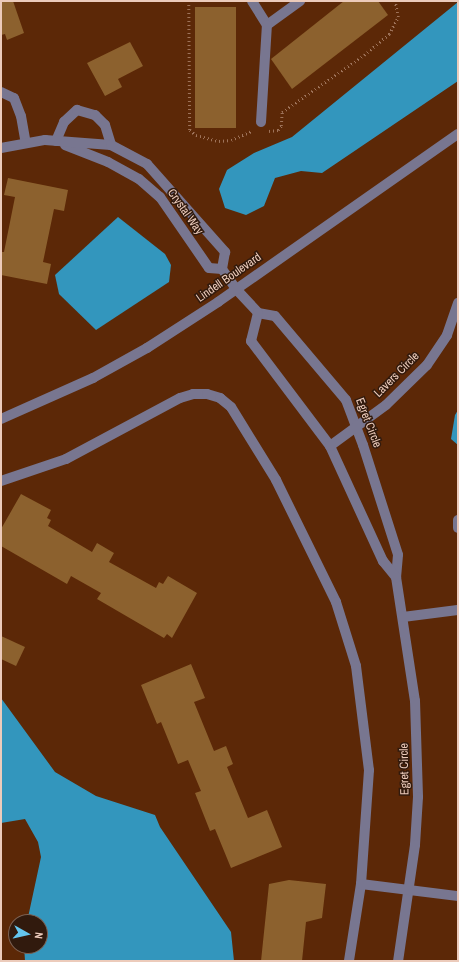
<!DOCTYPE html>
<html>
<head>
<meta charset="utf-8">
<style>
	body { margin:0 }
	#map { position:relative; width:459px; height:962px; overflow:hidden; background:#5c2807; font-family:"Archivo Narrow",sans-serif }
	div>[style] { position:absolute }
	.water>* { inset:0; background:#3396bd }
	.building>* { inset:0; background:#8c612e; transform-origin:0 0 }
	.path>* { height:2.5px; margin-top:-1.25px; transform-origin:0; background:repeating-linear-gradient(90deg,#9e735a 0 1px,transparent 0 4px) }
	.minor>* { height:10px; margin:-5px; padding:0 5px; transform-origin:5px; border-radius:5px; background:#787690 }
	span { translate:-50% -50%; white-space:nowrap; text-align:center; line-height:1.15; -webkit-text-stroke:3px #311a0d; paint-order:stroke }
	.street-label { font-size:12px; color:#eccbbb }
	.frame { position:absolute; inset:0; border:2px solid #eccbbb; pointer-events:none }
	.north { position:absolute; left:8px; top:914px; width:40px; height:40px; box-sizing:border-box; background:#311a0d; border:1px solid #7c6153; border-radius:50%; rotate:98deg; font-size:11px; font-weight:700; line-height:16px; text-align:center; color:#eccbbb }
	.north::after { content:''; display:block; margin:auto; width:14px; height:18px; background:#64c5ee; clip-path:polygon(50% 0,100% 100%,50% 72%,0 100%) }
</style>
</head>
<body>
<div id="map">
	<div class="water">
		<i style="clip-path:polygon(458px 2px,458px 81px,322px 173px,301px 171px,275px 178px,264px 206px,246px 215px,225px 208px,219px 189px,227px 170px,254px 153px,292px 137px)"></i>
		<i style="clip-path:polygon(118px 217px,165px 254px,171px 265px,169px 282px,96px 330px,59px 294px,55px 275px)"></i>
		<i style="clip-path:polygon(458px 410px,458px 445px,451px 439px,455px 415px)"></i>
		<i style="clip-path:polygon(1px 698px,55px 772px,96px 796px,155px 815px,160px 827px,231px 932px,234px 961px,25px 961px,24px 946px,40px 946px,40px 922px,27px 922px,41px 857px,38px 842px,25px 819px,1px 823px)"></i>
	</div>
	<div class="building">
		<i style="clip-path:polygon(1px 1px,13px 1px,24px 33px,7px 40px,5px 34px,1px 35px)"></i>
		<i style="clip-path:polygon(344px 1px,378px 1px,388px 15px,292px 89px,271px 59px)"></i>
		<i style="left:195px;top:7px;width:41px;height:121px"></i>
		<i style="clip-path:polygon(130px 42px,143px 66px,118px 79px,122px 87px,105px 96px,87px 63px)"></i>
		<i style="clip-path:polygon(8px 178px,68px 190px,64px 211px,54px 209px,43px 262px,51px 264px,47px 284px,1px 275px,1px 252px,4px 252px,15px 197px,4px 195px)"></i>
		<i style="clip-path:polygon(21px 494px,51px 510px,47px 518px,51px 520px,48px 526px,92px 552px,97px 543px,114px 553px,109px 562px,156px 588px,159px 582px,163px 584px,168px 576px,197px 593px,172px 638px,167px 634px,164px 638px,97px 599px,101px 593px,71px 576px,67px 584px,1px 546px,1px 529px)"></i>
		<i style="clip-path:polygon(1px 636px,25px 647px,16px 666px,1px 659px)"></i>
		<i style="clip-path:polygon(191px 664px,205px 698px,194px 702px,214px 751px,226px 746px,233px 764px,227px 767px,248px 818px,267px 810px,282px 847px,231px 868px,215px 829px,210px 831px,195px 793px,201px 791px,188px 760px,178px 764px,161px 722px,157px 724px,141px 685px)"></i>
		<i style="clip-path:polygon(289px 880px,326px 884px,322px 918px,306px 922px,302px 961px,261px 961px,269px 884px)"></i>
	</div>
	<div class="path">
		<i style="left:189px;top:1px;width:129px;rotate:89.6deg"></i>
		<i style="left:190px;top:130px;width:8px;rotate:40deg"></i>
		<i style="left:196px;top:135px;width:24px;rotate:15deg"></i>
		<i style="left:219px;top:141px;width:12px;rotate:-5deg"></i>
		<i style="left:231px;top:140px;width:23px;rotate:-23deg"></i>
		<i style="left:269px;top:131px;width:9px;rotate:-6deg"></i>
		<i style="left:278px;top:130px;width:5px;rotate:-53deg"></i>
		<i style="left:281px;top:126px;width:14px;rotate:-86deg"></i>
		<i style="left:282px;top:112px;width:100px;rotate:-34.8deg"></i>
		<i style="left:364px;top:55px;width:33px;rotate:-40deg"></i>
		<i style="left:389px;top:34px;width:19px;rotate:-62deg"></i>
		<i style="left:398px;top:17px;width:16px;rotate:-101deg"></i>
	</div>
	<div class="minor">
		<i style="left:252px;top:1px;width:28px;rotate:58deg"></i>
		<i style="left:267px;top:25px;width:41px;rotate:-36deg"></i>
		<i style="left:1px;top:92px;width:14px;rotate:25deg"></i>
		<i style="left:14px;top:98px;width:19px;rotate:69deg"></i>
		<i style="left:21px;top:116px;width:27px;rotate:80deg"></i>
		<i style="left:261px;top:122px;width:97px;rotate:-86.5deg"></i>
		<i style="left:56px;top:141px;width:21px;rotate:-67deg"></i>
		<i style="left:64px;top:122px;width:18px;rotate:-43deg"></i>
		<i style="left:77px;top:110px;width:19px;rotate:16deg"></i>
		<i style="left:95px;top:115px;width:14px;rotate:45deg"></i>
		<i style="left:105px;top:125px;width:21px;rotate:73deg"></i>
		<i style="left:65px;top:145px;width:46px;rotate:21.6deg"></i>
		<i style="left:108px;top:162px;width:35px;rotate:29deg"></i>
		<i style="left:139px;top:179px;width:28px;rotate:41deg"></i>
		<i style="left:160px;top:197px;width:86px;rotate:55.4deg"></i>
		<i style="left:209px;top:268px;width:13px;rotate:4deg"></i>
		<i style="left:1px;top:148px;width:45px;rotate:-10.3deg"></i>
		<i style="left:45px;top:140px;width:66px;rotate:4.3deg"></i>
		<i style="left:111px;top:145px;width:41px;rotate:27.8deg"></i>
		<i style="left:147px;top:164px;width:118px;rotate:48.4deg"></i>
		<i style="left:225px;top:252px;width:17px;rotate:100deg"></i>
		<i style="left:222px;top:269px;width:24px;rotate:55deg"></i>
		<i style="left:236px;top:289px;width:33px;rotate:47deg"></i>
		<i style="left:258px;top:313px;width:17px;rotate:10deg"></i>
		<i style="left:275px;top:316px;width:110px;rotate:49.8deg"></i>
		<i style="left:346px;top:400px;width:48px;rotate:69.3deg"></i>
		<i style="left:363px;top:445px;width:115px;rotate:72.3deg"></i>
		<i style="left:398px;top:555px;width:22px;rotate:95deg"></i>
		<i style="left:396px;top:577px;width:125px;rotate:81.3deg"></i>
		<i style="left:415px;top:701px;width:96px;rotate:88.2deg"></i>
		<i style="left:418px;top:797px;width:48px;rotate:93.6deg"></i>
		<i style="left:415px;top:845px;width:117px;rotate:98.3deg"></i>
		<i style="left:258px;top:313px;width:29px;rotate:104deg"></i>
		<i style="left:251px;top:341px;width:131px;rotate:53deg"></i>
		<i style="left:330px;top:446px;width:127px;rotate:65.3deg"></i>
		<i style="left:383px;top:561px;width:21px;rotate:51deg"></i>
		<i style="left:1px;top:419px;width:101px;rotate:-24deg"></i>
		<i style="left:93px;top:378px;width:62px;rotate:-29.1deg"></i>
		<i style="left:147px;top:348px;width:85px;rotate:-32.9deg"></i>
		<i style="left:218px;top:302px;width:293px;rotate:-35deg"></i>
		<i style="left:330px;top:446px;width:69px;rotate:-36.2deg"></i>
		<i style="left:386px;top:405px;width:57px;rotate:-44.3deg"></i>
		<i style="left:427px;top:365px;width:36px;rotate:-56deg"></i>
		<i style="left:447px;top:335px;width:34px;rotate:-71deg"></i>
		<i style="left:1px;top:481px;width:69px;rotate:-18.7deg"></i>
		<i style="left:66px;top:459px;width:129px;rotate:-28.2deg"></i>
		<i style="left:180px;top:398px;width:14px;rotate:-17deg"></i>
		<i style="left:193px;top:394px;width:14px"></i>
		<i style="left:207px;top:394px;width:14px;rotate:17deg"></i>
		<i style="left:220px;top:398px;width:14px;rotate:39deg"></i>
		<i style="left:231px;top:407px;width:86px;rotate:58.3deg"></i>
		<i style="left:276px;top:480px;width:136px;rotate:63.8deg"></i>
		<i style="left:336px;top:602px;width:67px;rotate:72.6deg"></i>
		<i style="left:356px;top:666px;width:105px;rotate:82.9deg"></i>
		<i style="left:369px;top:770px;width:114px;rotate:94deg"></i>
		<i style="left:361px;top:884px;width:78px;rotate:98.9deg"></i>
		<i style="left:458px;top:520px;width:8px;rotate:90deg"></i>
		<i style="left:403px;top:617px;width:55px;rotate:-7.3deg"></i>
		<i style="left:361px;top:884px;width:98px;rotate:7.1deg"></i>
	</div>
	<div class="street-label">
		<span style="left:185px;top:212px;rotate:55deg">Crystal Way</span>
		<span style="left:229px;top:278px;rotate:-35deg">Lindell Boulevard</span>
		<span style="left:397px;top:375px;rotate:-45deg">Lavers Circle</span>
		<span style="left:368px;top:423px;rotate:69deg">Egret Circle</span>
		<span style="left:405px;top:769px;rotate:-91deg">Egret Circle</span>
	</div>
	<div class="frame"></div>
	<div class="north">N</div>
</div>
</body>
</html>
